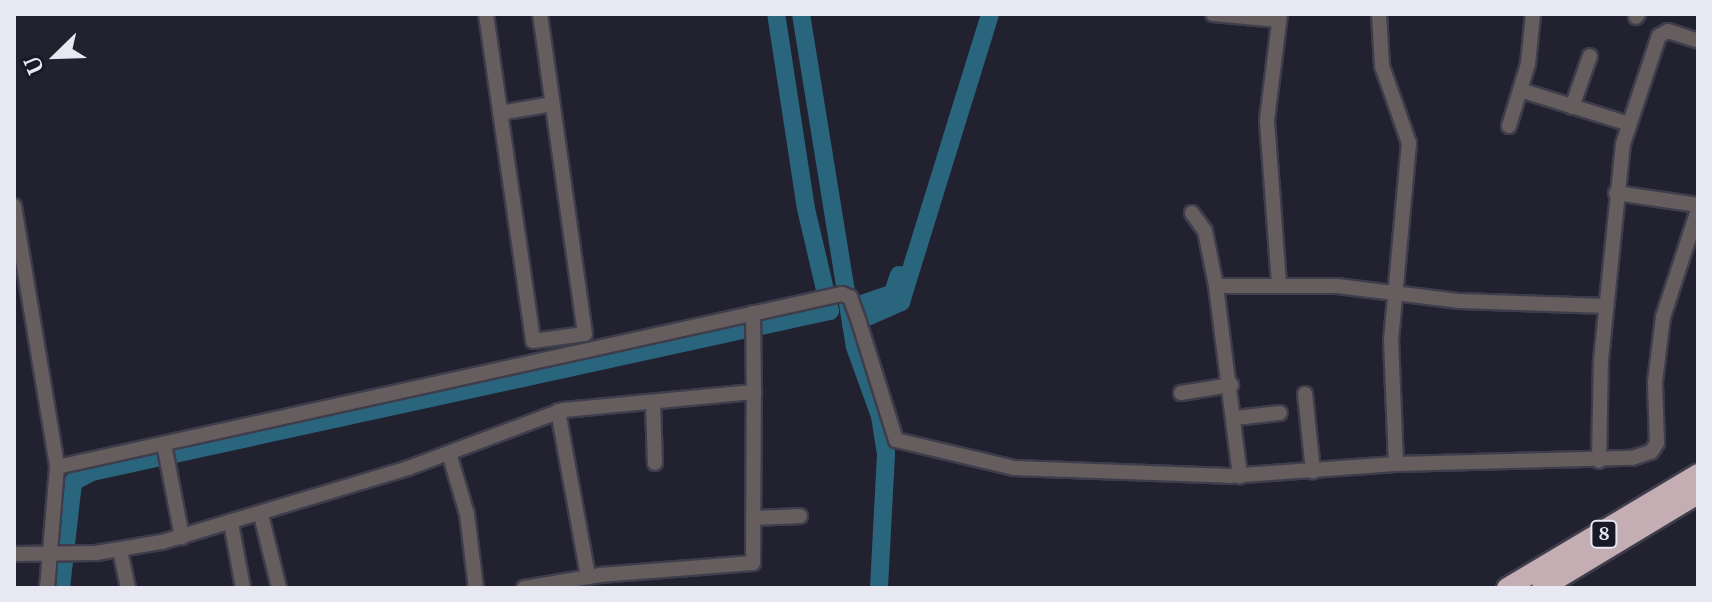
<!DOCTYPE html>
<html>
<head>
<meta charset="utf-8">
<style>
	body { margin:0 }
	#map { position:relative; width:1712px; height:602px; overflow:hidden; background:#222130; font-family:Merriweather,serif }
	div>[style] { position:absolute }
	.river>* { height:18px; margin:-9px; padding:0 9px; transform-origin:9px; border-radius:9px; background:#2a657e }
	.roads { filter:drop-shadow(2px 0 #3e3d4b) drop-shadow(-2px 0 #3e3d4b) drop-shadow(0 2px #3e3d4b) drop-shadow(0 -2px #3e3d4b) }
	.minor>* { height:14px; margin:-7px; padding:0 7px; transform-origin:7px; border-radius:7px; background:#665d5f }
	.highway>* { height:20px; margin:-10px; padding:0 10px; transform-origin:10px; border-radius:10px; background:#c4adb3 }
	span { translate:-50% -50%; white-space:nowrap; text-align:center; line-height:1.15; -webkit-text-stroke:8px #181826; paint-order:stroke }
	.shield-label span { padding:2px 6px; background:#181826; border:2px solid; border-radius:6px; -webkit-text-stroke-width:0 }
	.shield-label { font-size:18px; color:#e8e8f3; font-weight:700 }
	.frame { position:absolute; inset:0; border:16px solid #e8e8f3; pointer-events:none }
	.north { position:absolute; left:16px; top:16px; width:80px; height:80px; -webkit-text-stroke:6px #181826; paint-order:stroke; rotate:247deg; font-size:22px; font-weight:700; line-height:32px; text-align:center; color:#e8e8f3 }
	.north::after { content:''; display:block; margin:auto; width:28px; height:36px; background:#e8e8f3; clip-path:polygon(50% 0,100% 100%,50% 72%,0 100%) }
</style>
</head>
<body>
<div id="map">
	<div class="river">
		<i style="left:801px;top:14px;width:337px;rotate:80.8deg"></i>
		<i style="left:855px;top:347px;width:73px;rotate:70.1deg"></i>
		<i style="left:880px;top:416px;width:38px;rotate:81deg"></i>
		<i style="left:886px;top:454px;width:134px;rotate:93deg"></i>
		<i style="left:856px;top:306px;width:39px;rotate:-19deg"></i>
		<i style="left:893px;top:293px;width:19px;rotate:-72deg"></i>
		<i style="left:851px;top:324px;width:55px;rotate:-23.7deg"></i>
		<i style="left:901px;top:302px;width:301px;rotate:-72.8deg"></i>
		<i style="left:61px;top:588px;width:107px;rotate:-83.5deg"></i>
		<i style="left:73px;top:482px;width:21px;rotate:-28deg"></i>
		<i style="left:92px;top:472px;width:755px;rotate:-12.31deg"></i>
		<i style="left:830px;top:311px;width:105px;rotate:-103.2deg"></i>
		<i style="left:806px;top:209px;width:197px;rotate:-98.7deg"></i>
	</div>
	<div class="roads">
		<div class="minor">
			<i style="left:486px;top:14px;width:330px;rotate:81.8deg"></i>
			<i style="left:533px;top:341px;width:52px;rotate:-7.7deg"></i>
			<i style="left:585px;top:334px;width:323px;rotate:-98deg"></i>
			<i style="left:1213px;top:14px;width:65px;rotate:5.3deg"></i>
			<i style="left:1379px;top:14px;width:52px;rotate:86.7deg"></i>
			<i style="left:1382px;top:66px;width:82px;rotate:70.7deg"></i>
			<i style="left:1409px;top:143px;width:197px;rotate:95.2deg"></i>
			<i style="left:1391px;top:339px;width:125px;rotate:87.7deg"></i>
			<i style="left:1636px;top:17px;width:4px;rotate:-56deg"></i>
			<i style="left:1520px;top:90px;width:114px;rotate:17.3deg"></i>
			<i style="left:1572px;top:107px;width:54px;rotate:-70.6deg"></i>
			<i style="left:500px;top:113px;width:53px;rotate:-9.8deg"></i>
			<i style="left:1509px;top:126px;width:65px;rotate:-73deg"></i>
			<i style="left:1528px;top:64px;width:50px;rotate:-84.3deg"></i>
			<i style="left:1616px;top:193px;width:83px;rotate:8.3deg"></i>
			<i style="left:14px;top:206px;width:265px;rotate:80.6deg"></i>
			<i style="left:57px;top:467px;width:121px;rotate:94.7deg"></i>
			<i style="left:1192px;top:213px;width:22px;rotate:54deg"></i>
			<i style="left:1205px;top:231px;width:56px;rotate:78.7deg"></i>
			<i style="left:1216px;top:286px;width:192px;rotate:82.8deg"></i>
			<i style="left:1279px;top:284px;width:164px;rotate:-94.2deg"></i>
			<i style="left:1267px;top:120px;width:107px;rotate:-83deg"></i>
			<i style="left:1216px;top:286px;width:121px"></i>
			<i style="left:1337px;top:286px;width:124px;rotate:7deg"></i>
			<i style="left:1460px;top:301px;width:145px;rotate:2deg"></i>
			<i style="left:1181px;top:393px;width:51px;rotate:-9.1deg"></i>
			<i style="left:1305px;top:394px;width:78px;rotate:84.1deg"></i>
			<i style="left:653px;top:404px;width:59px;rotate:88.1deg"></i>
			<i style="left:558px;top:411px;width:168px;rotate:79.7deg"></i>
			<i style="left:1235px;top:418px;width:45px;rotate:-6.3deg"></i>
			<i style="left:164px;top:444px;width:95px;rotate:79deg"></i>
			<i style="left:449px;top:453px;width:64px;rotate:73.6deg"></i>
			<i style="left:467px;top:514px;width:75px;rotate:83.1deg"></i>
			<i style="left:1599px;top:461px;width:101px;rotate:-88.9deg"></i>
			<i style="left:1601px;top:360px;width:217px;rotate:-84.2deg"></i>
			<i style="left:1623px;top:144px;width:114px;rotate:-71.6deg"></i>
			<i style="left:1659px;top:36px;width:10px;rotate:-29deg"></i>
			<i style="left:1668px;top:31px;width:32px;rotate:18deg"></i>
			<i style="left:57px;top:467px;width:804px;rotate:-12.43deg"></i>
			<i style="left:842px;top:294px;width:9px;rotate:21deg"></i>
			<i style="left:850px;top:297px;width:27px;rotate:70deg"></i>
			<i style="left:859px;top:322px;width:124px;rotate:72.6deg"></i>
			<i style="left:896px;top:440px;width:121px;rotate:13.3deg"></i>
			<i style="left:1014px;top:468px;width:215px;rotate:2.1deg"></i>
			<i style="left:1229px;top:476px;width:167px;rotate:-4.1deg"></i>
			<i style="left:1396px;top:464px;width:236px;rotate:-1.5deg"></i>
			<i style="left:1632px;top:458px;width:20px;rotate:-18deg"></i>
			<i style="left:1651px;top:452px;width:11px;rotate:-56deg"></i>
			<i style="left:1657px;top:443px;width:61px;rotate:-91.9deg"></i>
			<i style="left:1655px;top:382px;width:65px;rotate:-83deg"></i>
			<i style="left:1663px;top:317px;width:113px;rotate:-71.9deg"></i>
			<i style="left:261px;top:515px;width:75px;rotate:76.1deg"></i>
			<i style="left:755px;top:518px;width:45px;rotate:-2.5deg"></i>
			<i style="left:231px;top:523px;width:66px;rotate:79.5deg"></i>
			<i style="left:120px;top:550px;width:39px;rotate:78deg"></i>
			<i style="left:14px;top:554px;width:82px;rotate:-0.7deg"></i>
			<i style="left:96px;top:553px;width:67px;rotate:-9.5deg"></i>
			<i style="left:162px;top:542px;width:257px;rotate:-16.7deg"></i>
			<i style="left:408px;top:468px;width:165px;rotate:-20.5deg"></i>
			<i style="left:563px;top:410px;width:192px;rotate:-5.4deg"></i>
			<i style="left:754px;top:392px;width:79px;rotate:-90.7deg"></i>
			<i style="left:524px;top:588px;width:77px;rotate:-9.7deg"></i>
			<i style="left:600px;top:575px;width:153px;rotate:-4.5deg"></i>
			<i style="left:753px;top:563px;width:171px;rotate:-89.7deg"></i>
		</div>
		<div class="highway">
			<i style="left:1507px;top:588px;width:222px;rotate:-30.8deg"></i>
			<i style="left:1542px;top:588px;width:182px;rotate:-31.1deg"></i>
		</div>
	</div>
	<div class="shield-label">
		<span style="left:1604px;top:534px">8</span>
	</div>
	<div class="frame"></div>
	<div class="north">U</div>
</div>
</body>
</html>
